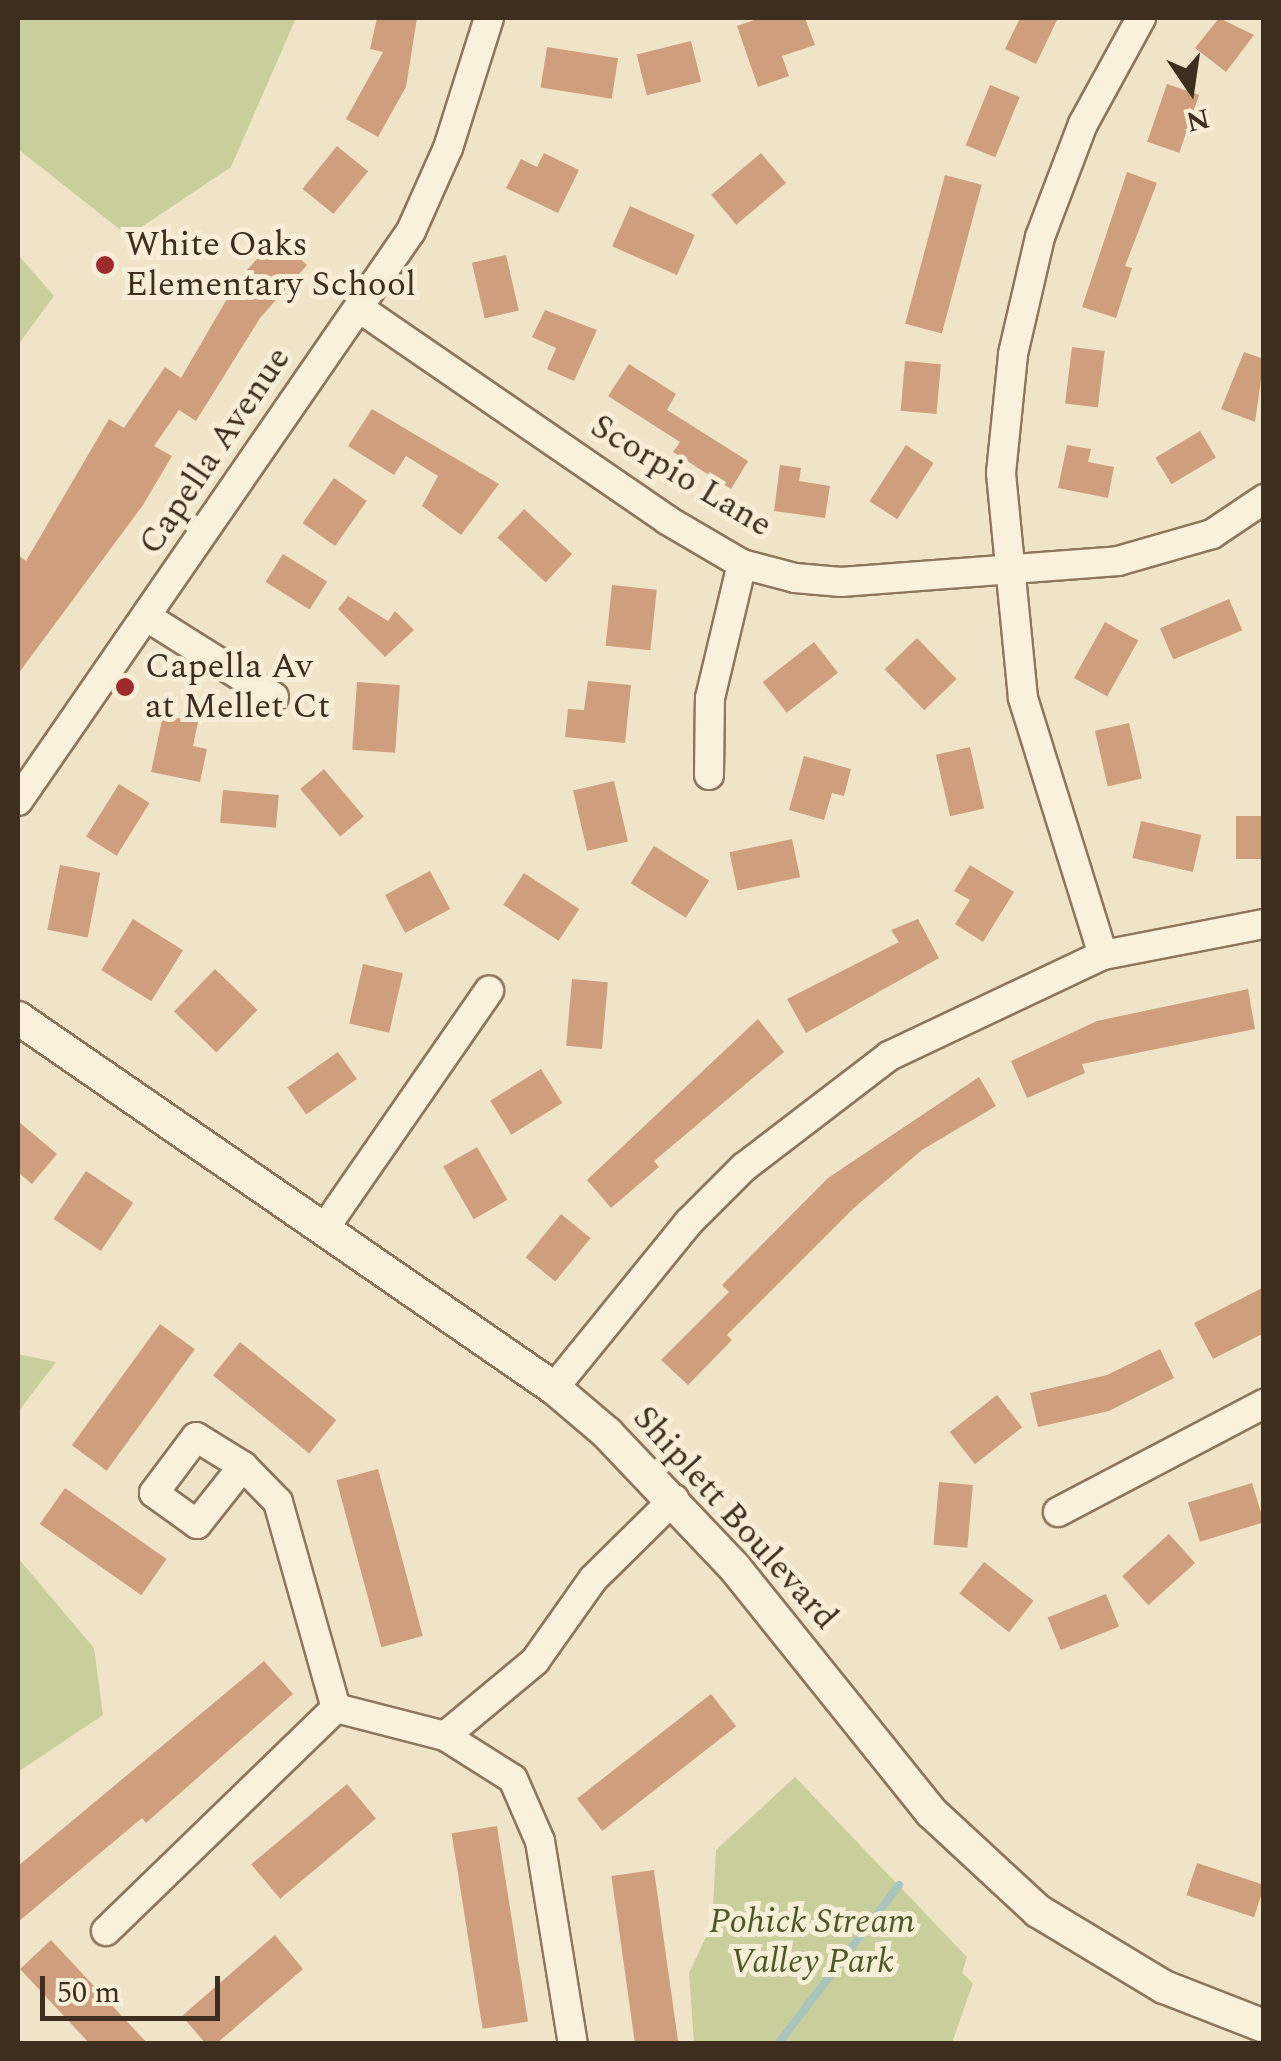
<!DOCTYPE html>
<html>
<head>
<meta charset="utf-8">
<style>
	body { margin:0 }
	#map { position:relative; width:1281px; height:2061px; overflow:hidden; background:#f0e4c8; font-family:Spectral,serif }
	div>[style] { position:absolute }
	.green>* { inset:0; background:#c9cf9b }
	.stream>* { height:8px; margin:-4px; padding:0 4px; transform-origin:4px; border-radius:4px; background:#a9c4bc }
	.building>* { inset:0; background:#cf9f7d; transform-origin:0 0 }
	.roads { filter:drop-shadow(2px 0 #8d765c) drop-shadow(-2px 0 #8d765c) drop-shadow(0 2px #8d765c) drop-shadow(0 -2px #8d765c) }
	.minor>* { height:28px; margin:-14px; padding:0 14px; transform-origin:14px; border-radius:14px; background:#faf1dc }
	.tertiary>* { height:32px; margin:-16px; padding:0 16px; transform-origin:16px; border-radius:16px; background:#faf1dc }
	.dots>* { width:28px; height:28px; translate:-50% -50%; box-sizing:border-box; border:5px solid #f7eed8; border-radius:50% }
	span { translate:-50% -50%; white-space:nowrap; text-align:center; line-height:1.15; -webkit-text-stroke:10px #f7eed8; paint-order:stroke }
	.poi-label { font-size:35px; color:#3d2e20 }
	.left { translate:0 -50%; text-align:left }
	.street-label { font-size:35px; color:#3d2e20 }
	.park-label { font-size:35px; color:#4d5a26; font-style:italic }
	.frame { position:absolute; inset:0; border:20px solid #3d2e20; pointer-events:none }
	.north { position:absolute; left:1141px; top:40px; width:100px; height:100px; -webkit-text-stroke:8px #f7eed8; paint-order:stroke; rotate:167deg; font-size:28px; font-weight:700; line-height:40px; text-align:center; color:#3d2e20 }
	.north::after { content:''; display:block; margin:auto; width:35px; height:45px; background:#3d2e20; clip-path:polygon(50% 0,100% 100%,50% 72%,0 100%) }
	.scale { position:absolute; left:40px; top:1976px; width:180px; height:45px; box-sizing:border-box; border:5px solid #3d2e20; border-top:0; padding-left:12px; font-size:30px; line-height:35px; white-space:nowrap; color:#3d2e20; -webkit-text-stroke:8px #f7eed8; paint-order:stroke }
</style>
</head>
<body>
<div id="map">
	<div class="green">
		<i style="clip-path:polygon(18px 18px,296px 18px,231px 167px,128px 236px,18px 149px)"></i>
		<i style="clip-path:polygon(18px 255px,54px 296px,18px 345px)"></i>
		<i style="clip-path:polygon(18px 1354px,56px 1362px,18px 1412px)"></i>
		<i style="clip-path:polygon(18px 1558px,94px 1648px,103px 1715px,18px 1772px)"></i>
		<i style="clip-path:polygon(795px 1777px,967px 1957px,962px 1973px,973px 1983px,952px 2043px,694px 2043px,689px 1973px,712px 1924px,716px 1850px)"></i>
	</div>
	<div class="stream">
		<i style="left:778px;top:2044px;width:200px;rotate:-52.7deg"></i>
	</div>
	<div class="building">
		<i style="clip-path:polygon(377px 18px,417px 18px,406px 87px,378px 137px,346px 119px,383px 52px,370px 49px)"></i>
		<i style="clip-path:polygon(760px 18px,805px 18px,815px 45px,782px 56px,789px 76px,758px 87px,737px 26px)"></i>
		<i style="clip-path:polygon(1020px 18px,1058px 18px,1036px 64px,1005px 49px)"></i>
		<i style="clip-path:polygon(1219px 18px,1254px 35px,1226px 72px,1195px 48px)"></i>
		<i style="left:691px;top:41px;width:42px;height:56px;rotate:76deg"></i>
		<i style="left:547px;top:47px;width:72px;height:41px;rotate:9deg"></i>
		<i style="left:1167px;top:84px;width:34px;height:61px;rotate:19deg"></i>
		<i style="left:990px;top:85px;width:32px;height:65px;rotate:22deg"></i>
		<i style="left:337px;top:146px;width:40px;height:55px;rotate:39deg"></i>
		<i style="clip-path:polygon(544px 153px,579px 170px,558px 213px,506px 188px,521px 159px,537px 167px)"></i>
		<i style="left:761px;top:153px;width:39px;height:65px;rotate:50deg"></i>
		<i style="clip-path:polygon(1127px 172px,1157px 183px,1125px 266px,1132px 268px,1116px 318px,1082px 307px)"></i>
		<i style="left:945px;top:175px;width:38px;height:154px;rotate:15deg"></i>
		<i style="left:630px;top:206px;width:71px;height:44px;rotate:24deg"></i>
		<i style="clip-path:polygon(276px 238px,307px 265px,260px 318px,196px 421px,179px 410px,154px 446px,172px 456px,143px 505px,18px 674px,18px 555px,26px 561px,109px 419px,124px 428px,165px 367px,181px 378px,238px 280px)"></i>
		<i style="left:506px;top:255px;width:57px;height:35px;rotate:77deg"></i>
		<i style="clip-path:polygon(545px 310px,597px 330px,574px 381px,547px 369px,556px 348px,532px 337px)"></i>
		<i style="left:1072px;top:347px;width:33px;height:57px;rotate:7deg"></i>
		<i style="clip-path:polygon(1244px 352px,1264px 359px,1255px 422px,1221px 409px)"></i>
		<i style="left:905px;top:361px;width:36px;height:50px;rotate:5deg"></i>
		<i style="clip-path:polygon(629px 364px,676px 394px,667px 410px,748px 461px,731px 489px,673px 452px,680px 442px,608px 396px)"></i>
		<i style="clip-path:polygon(372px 409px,499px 484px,461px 535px,422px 506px,438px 476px,406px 456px,394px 475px,348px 446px)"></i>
		<i style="left:1200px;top:431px;width:31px;height:52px;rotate:59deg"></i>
		<i style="left:906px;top:445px;width:33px;height:67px;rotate:33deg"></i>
		<i style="clip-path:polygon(1067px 445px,1091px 449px,1088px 462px,1114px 467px,1108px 498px,1058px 488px)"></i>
		<i style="clip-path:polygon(780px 465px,801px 468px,799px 481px,830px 486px,825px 518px,774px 511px)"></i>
		<i style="left:334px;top:478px;width:40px;height:55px;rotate:35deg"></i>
		<i style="left:524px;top:509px;width:66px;height:39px;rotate:43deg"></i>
		<i style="left:283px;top:554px;width:52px;height:33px;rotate:32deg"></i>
		<i style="left:612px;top:585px;width:45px;height:61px;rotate:6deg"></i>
		<i style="clip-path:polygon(348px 596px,388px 621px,395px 611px,414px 630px,385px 657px,338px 609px)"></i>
		<i style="left:1229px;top:599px;width:34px;height:75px;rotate:67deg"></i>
		<i style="left:1105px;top:622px;width:38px;height:64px;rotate:29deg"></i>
		<i style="left:917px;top:638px;width:57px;height:45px;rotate:46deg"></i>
		<i style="left:814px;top:642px;width:39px;height:65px;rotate:52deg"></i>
		<i style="clip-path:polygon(588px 681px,631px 685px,625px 743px,565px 737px,568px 709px,584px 710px)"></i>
		<i style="left:357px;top:682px;width:43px;height:68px;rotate:4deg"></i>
		<i style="clip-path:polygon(163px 715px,198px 722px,193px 746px,207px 749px,200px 782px,151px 772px)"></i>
		<i style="left:1129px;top:723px;width:57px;height:35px;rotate:77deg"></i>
		<i style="left:970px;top:747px;width:63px;height:35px;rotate:77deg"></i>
		<i style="clip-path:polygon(804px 756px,851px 769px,844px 796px,832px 793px,824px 820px,789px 810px)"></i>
		<i style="left:324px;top:769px;width:62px;height:31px;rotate:50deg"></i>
		<i style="left:614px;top:781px;width:62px;height:42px;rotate:77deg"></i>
		<i style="left:119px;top:784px;width:36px;height:62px;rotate:32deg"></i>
		<i style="left:223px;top:790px;width:56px;height:33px;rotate:5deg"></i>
		<i style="left:1264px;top:816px;width:43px;height:28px;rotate:90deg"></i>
		<i style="left:1141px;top:821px;width:62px;height:38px;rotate:13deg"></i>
		<i style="left:792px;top:839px;width:39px;height:64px;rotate:78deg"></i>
		<i style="left:654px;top:846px;width:65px;height:44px;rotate:32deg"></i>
		<i style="left:60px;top:865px;width:41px;height:66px;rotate:11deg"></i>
		<i style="clip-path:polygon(970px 865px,1014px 892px,983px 942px,955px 924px,970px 900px,954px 891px)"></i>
		<i style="left:430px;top:871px;width:43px;height:51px;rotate:62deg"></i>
		<i style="left:524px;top:873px;width:66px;height:38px;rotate:33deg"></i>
		<i style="left:133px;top:919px;width:59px;height:60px;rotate:32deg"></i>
		<i style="clip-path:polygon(918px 919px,939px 958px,806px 1033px,787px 999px,899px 942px,891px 930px)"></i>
		<i style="left:363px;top:964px;width:41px;height:61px;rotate:13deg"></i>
		<i style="left:215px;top:969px;width:59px;height:59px;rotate:44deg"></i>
		<i style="left:572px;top:979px;width:36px;height:67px;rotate:5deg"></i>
		<i style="clip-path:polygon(1248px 989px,1255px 1029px,1082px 1064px,1085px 1073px,1027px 1098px,1011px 1061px,1097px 1021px)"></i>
		<i style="clip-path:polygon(758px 1019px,784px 1052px,654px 1161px,659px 1167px,611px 1208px,587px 1180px)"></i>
		<i style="left:338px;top:1052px;width:33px;height:62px;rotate:55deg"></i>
		<i style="left:541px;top:1069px;width:40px;height:60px;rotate:58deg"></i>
		<i style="clip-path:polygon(979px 1077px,996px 1106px,922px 1150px,855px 1207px,727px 1335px,732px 1340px,688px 1385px,661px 1360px,729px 1292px,722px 1285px,828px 1178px)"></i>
		<i style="clip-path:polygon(18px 1121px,57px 1154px,32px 1184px,18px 1172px)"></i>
		<i style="left:477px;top:1147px;width:61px;height:39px;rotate:60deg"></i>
		<i style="left:86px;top:1171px;width:57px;height:58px;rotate:34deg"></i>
		<i style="left:561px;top:1214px;width:38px;height:56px;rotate:39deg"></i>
		<i style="clip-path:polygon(1264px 1287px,1264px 1333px,1213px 1359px,1194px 1323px)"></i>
		<i style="left:160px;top:1324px;width:43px;height:150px;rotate:36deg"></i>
		<i style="left:240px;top:1342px;width:124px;height:43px;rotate:39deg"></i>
		<i style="clip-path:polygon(1160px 1349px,1174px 1378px,1109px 1411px,1038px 1427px,1030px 1393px,1107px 1375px)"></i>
		<i style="left:997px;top:1395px;width:41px;height:60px;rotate:52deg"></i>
		<i style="left:378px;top:1469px;width:173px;height:43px;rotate:75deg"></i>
		<i style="left:939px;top:1482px;width:34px;height:63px;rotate:5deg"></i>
		<i style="left:1252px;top:1483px;width:41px;height:67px;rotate:73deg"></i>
		<i style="left:65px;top:1488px;width:124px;height:44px;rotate:35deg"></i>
		<i style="left:1169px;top:1534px;width:39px;height:63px;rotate:48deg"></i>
		<i style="left:984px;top:1562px;width:63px;height:40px;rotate:38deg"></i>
		<i style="left:1106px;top:1594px;width:35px;height:63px;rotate:68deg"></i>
		<i style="clip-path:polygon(264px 1661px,293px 1694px,146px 1823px,142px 1818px,18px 1922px,18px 1866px)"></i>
		<i style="left:711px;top:1694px;width:41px;height:170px;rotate:52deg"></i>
		<i style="left:347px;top:1784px;width:45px;height:125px;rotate:50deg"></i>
		<i style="left:497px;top:1826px;width:198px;height:46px;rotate:81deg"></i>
		<i style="left:1197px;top:1863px;width:71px;height:34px;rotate:18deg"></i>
		<i style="left:654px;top:1870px;width:176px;height:43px;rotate:82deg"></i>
		<i style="clip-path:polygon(275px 1935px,303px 1969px,216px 2044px,206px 2044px,182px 2016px)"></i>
		<i style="clip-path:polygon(51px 1940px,148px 2044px,90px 2044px,20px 1969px)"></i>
	</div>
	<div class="roads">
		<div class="minor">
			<i style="left:359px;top:308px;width:374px;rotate:34.5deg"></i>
			<i style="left:667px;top:520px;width:87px;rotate:30.4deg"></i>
			<i style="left:742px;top:564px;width:55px;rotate:14.8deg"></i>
			<i style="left:795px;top:578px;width:46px;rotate:5deg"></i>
			<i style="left:841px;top:582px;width:278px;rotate:-4.3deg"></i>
			<i style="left:1118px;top:561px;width:98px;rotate:-16deg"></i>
			<i style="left:1212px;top:534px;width:63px;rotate:-33.9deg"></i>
			<i style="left:147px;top:617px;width:150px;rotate:32.2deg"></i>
			<i style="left:709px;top:775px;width:77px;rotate:-89.3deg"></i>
			<i style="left:710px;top:698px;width:138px;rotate:-76.6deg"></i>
			<i style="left:18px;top:801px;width:692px;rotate:-55.41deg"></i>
			<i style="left:411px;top:231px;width:91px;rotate:-66deg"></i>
			<i style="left:448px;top:148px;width:136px;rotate:-72.5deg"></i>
			<i style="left:1103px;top:955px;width:269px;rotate:-107.3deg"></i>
			<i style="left:1023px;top:698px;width:226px;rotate:-95.6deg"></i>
			<i style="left:1001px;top:473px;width:120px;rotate:-84.2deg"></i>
			<i style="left:1013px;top:354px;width:120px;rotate:-77deg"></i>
			<i style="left:1040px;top:237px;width:121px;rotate:-69.2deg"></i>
			<i style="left:1083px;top:124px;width:121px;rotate:-61.3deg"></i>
			<i style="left:324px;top:1229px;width:290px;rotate:-55.3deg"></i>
			<i style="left:554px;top:1388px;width:213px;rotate:-50.9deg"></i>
			<i style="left:688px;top:1223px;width:79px;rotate:-45deg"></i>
			<i style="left:744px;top:1167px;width:183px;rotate:-37.4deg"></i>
			<i style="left:889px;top:1056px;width:237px;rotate:-25.3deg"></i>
			<i style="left:1103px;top:955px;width:164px;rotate:-10.9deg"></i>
			<i style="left:243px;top:1466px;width:74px;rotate:128.4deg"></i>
			<i style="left:197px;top:1524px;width:53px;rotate:-144.2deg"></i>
			<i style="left:154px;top:1493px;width:70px;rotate:-53.1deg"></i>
			<i style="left:196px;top:1437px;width:55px;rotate:31.7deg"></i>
			<i style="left:243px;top:1466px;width:50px;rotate:45.8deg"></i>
			<i style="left:278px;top:1502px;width:214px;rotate:74.3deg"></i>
			<i style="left:1058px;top:1512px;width:233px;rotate:-27.7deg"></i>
			<i style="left:445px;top:1736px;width:117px;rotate:-39.8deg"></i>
			<i style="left:535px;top:1661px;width:100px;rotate:-54.7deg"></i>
			<i style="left:593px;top:1579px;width:114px;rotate:-44.6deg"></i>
			<i style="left:106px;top:1931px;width:320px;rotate:-44.1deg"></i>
			<i style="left:336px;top:1708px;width:113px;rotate:14.4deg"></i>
			<i style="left:445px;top:1736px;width:80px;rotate:32.3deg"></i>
			<i style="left:513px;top:1779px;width:68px;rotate:66.5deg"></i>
			<i style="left:540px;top:1841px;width:206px;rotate:80.8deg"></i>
		</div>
		<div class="tertiary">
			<i style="left:18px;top:1018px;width:651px;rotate:34.62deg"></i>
			<i style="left:554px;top:1388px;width:70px;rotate:40.3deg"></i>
			<i style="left:607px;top:1433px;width:186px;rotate:46.5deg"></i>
			<i style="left:735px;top:1568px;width:313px;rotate:51.2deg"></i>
			<i style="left:931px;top:1812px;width:146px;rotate:42.8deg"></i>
			<i style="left:1038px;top:1911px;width:147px;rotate:31.1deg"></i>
			<i style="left:1164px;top:1987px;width:107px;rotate:21.3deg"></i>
		</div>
	</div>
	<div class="dots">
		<i style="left:105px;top:265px;background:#9e2a2b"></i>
		<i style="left:125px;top:687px;background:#9e2a2b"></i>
	</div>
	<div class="poi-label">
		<span class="left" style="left:125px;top:265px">White Oaks<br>Elementary School</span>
		<span class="left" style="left:145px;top:687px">Capella Av<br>at Mellet Ct</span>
	</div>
	<div class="street-label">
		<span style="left:215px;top:451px;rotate:-56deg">Capella Avenue</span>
		<span style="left:681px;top:476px;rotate:31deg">Scorpio Lane</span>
		<span style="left:735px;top:1518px;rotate:48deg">Shiplett Boulevard</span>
	</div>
	<div class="park-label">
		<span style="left:812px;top:1942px">Pohick Stream<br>Valley Park</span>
	</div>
	<div class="frame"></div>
	<div class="north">N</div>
	<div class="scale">50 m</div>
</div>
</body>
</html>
